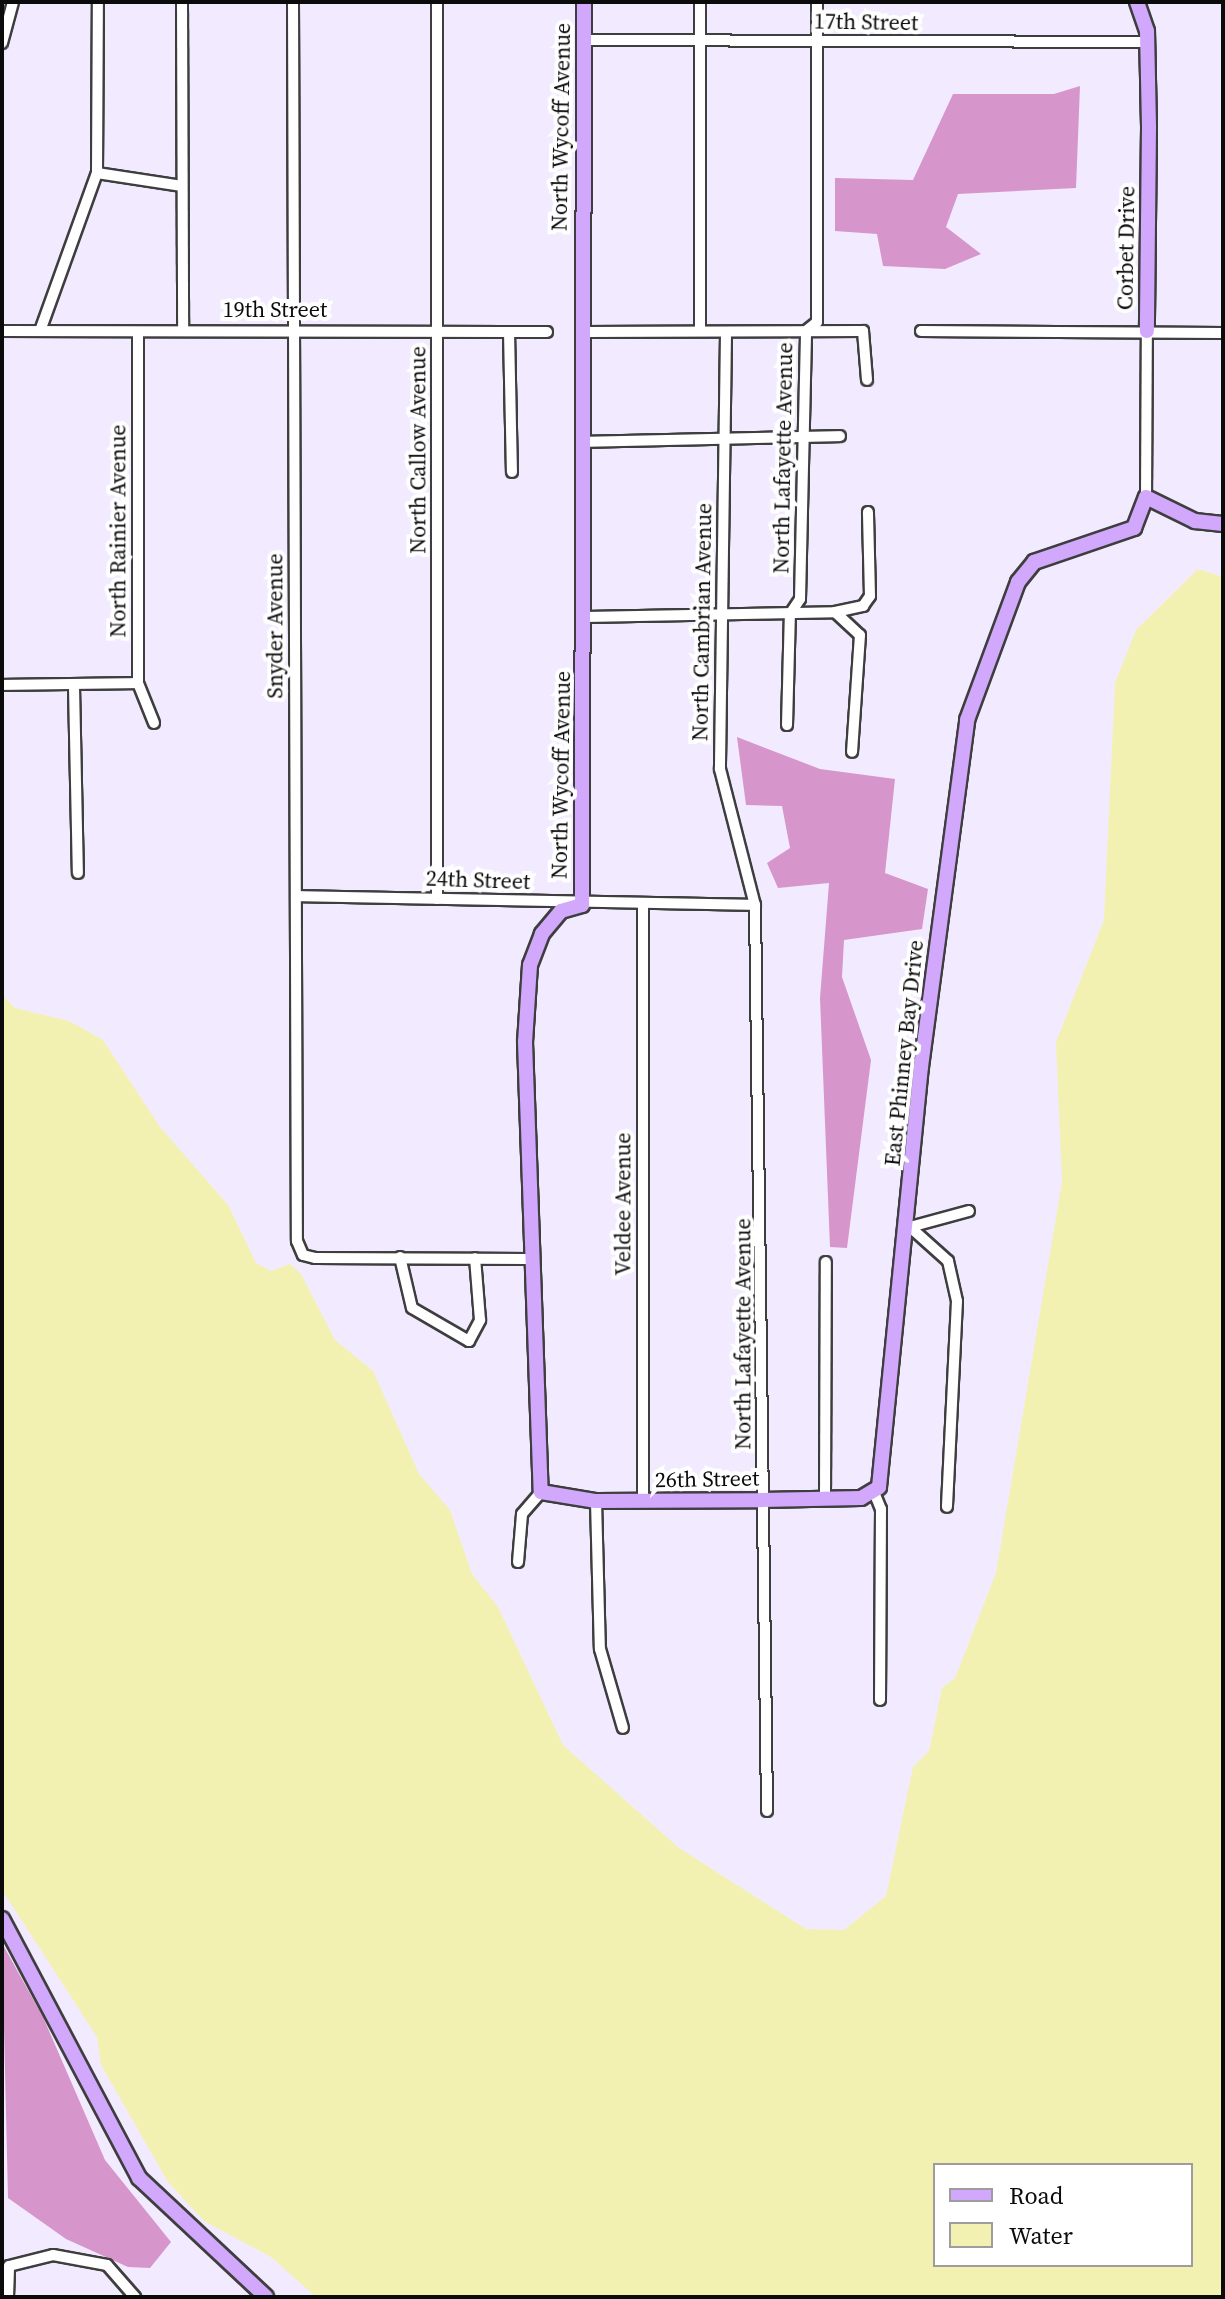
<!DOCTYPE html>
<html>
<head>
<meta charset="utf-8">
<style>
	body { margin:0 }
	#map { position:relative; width:1225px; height:2299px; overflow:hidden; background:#f2eafe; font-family:"Source Serif 4",serif }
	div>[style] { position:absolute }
	.forest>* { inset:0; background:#d696cc }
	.water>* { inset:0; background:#f3f1b2 }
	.roads { filter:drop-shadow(2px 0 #3e3e3e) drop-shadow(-2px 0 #3e3e3e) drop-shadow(0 2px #3e3e3e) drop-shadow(0 -2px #3e3e3e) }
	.street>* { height:10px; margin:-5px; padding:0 5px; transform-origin:5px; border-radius:5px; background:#fff }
	.secondary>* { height:14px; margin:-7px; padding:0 7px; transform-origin:7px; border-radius:7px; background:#d1a8fb }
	span { translate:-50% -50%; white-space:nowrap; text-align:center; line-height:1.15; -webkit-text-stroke:8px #fff; paint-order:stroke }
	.street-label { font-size:22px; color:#0b0b0b }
	.frame { position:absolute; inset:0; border:4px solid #0b0b0b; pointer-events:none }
	.legend { position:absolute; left:933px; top:2163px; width:260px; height:104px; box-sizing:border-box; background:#fff; border:2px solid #9d9d9d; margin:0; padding:10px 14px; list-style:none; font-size:24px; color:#0b0b0b }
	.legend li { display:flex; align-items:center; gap:16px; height:40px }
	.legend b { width:40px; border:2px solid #9d9d9d }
</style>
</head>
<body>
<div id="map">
	<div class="forest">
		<i style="clip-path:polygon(1080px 86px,1076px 188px,958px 194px,946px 227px,981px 254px,945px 269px,883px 266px,877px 234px,835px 231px,835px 178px,913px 180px,953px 94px,1054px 94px)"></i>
		<i style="clip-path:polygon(737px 737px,820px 769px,895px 779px,885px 873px,928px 889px,922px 929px,844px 940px,842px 977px,871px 1060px,847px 1248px,830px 1247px,820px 998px,829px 883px,778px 888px,767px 863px,790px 848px,782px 806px,746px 805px)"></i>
		<i style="clip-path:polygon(2px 1943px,43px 2017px,105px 2160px,171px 2242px,150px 2268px,128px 2267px,66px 2239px,8px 2198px)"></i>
	</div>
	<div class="water">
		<i style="clip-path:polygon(evenodd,1198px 569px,1223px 577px,1223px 2297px,316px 2297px,271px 2257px,204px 2221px,168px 2182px,101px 2065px,97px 2037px,2px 1890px,2px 995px,15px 1008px,69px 1021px,103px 1040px,160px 1127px,228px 1205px,256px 1263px,271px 1271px,290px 1264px,301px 1274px,335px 1340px,373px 1371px,419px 1474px,450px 1510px,472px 1574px,498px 1607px,563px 1745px,679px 1848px,806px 1929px,844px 1930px,886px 1896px,913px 1767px,929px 1751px,942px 1688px,955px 1678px,996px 1573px,1062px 1182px,1056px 1042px,1104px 920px,1115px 683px,1136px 630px,1198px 569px,935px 2165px,1191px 2165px,1191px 2265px,935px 2265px,935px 2165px)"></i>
	</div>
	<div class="roads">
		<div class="street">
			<i style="left:182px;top:2px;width:328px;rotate:89.8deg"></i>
			<i style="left:293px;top:2px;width:1239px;rotate:89.82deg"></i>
			<i style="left:297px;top:1241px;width:15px;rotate:67deg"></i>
			<i style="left:303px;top:1255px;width:12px;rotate:14deg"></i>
			<i style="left:315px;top:1258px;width:214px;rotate:0.3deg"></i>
			<i style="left:584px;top:40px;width:563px;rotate:0.2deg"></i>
			<i style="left:2px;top:43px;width:42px;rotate:-75deg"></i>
			<i style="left:97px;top:173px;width:86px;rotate:8.7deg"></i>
			<i style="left:700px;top:330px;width:328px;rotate:-90deg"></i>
			<i style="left:2px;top:331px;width:545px;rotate:0.11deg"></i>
			<i style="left:40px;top:331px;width:168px;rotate:-70.2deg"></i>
			<i style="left:97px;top:173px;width:171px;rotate:-89.7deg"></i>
			<i style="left:921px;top:331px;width:302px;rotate:0.4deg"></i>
			<i style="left:509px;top:332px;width:140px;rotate:88.8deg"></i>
			<i style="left:585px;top:332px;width:278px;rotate:-0.2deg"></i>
			<i style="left:863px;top:331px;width:49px;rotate:85.3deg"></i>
			<i style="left:726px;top:334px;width:435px;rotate:90.8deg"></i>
			<i style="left:720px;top:769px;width:140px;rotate:75.6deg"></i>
			<i style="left:755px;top:905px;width:906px;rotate:89.24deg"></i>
			<i style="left:138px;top:335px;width:348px;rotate:90deg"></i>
			<i style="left:138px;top:683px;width:43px;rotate:68.2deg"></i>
			<i style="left:583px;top:442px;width:257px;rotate:-1.3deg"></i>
			<i style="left:1146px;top:497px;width:166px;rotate:-89.7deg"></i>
			<i style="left:835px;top:612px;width:29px;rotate:-12deg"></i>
			<i style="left:863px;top:606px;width:12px;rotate:-55deg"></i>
			<i style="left:870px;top:596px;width:84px;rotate:-91.4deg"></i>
			<i style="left:585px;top:617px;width:250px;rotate:-1.1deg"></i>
			<i style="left:835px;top:612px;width:34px;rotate:43deg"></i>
			<i style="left:860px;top:635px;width:117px;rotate:93.9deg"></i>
			<i style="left:2px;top:685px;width:136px;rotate:-0.8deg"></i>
			<i style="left:74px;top:687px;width:186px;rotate:88.8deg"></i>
			<i style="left:787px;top:725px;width:111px;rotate:-88.5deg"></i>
			<i style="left:790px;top:614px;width:18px;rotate:-56deg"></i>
			<i style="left:800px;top:599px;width:268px;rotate:-88.7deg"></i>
			<i style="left:806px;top:331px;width:14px;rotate:-39deg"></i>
			<i style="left:817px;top:322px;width:320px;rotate:-90deg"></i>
			<i style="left:296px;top:896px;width:459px;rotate:1.1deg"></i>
			<i style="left:437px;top:899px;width:897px;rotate:-90deg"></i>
			<i style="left:910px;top:1227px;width:51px;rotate:41.8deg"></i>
			<i style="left:948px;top:1261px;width:41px;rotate:77.3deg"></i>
			<i style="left:957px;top:1301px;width:206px;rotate:92.8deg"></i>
			<i style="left:910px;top:1227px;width:61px;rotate:-15.2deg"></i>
			<i style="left:400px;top:1257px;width:52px;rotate:76.8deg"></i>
			<i style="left:412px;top:1308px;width:66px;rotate:30.1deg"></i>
			<i style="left:469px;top:1341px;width:24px;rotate:-62deg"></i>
			<i style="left:480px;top:1320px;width:62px;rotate:-94.6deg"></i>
			<i style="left:874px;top:1492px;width:18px;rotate:68deg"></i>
			<i style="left:881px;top:1509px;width:191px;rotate:90.3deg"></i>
			<i style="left:825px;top:1499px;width:237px;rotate:-89.8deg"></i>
			<i style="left:596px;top:1501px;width:148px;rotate:88.5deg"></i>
			<i style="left:600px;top:1649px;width:82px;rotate:73.8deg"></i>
			<i style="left:643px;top:1502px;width:596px;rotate:-90deg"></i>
			<i style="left:518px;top:1562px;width:48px;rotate:-85.2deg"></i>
			<i style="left:522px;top:1514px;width:29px;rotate:-49deg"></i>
			<i style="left:8px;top:2297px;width:31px;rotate:-88deg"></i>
			<i style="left:9px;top:2266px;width:45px;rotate:-14deg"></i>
			<i style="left:53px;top:2255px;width:55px;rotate:10.5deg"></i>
			<i style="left:107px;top:2265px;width:43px;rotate:48.8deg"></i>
		</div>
		<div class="secondary">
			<i style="left:584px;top:2px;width:903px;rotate:90.13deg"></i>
			<i style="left:582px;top:905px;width:22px;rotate:164deg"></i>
			<i style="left:561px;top:911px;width:30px;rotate:130deg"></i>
			<i style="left:542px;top:934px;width:33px;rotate:111deg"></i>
			<i style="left:530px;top:965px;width:77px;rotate:93.7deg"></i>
			<i style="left:525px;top:1042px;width:450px;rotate:88deg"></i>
			<i style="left:541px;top:1492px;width:56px;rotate:9.3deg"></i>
			<i style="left:596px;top:1501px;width:165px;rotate:-0.3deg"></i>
			<i style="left:761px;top:1500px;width:100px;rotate:-1.1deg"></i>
			<i style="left:861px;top:1498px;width:21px;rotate:-31deg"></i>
			<i style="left:879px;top:1487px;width:422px;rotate:-84.3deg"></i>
			<i style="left:921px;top:1067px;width:350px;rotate:-82.4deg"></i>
			<i style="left:967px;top:720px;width:147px;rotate:-69.7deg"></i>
			<i style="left:1018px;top:582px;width:26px;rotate:-51deg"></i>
			<i style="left:1034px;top:562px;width:106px;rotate:-18.8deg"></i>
			<i style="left:1134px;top:528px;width:33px;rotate:-69deg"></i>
			<i style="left:1146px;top:497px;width:55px;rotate:26.1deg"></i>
			<i style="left:1195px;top:521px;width:28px;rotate:6deg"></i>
			<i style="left:1137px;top:2px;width:31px;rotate:71deg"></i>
			<i style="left:1147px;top:31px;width:97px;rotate:88.8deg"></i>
			<i style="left:1149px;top:128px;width:203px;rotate:90.6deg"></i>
			<i style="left:2px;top:1919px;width:293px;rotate:62.1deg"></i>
			<i style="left:139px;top:2178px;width:174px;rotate:43.1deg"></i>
		</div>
	</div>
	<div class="street-label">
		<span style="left:866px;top:22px;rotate:1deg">17th Street</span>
		<span style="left:561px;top:127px;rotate:-89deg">North Wycoff Avenue</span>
		<span style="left:1126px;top:248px;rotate:-89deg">Corbet Drive</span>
		<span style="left:275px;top:310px">19th Street</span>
		<span style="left:418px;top:450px;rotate:-90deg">North Callow Avenue</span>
		<span style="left:783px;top:458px;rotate:-89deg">North Lafayette Avenue</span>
		<span style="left:118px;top:531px;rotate:-90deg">North Rainier Avenue</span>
		<span style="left:702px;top:622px;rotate:-89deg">North Cambrian Avenue</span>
		<span style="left:275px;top:626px;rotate:-90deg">Snyder Avenue</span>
		<span style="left:561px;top:775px;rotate:-89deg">North Wycoff Avenue</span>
		<span style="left:478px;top:880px;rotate:2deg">24th Street</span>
		<span style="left:904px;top:1053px;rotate:-84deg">East Phinney Bay Drive</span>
		<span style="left:623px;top:1204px;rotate:-90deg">Veldee Avenue</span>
		<span style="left:743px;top:1334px;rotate:-90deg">North Lafayette Avenue</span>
		<span style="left:707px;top:1479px;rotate:-1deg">26th Street</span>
	</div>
	<div class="frame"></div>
	<ul class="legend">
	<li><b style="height:10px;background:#d1a8fb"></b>Road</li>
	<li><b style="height:22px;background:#f3f1b2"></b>Water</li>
	</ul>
</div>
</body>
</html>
